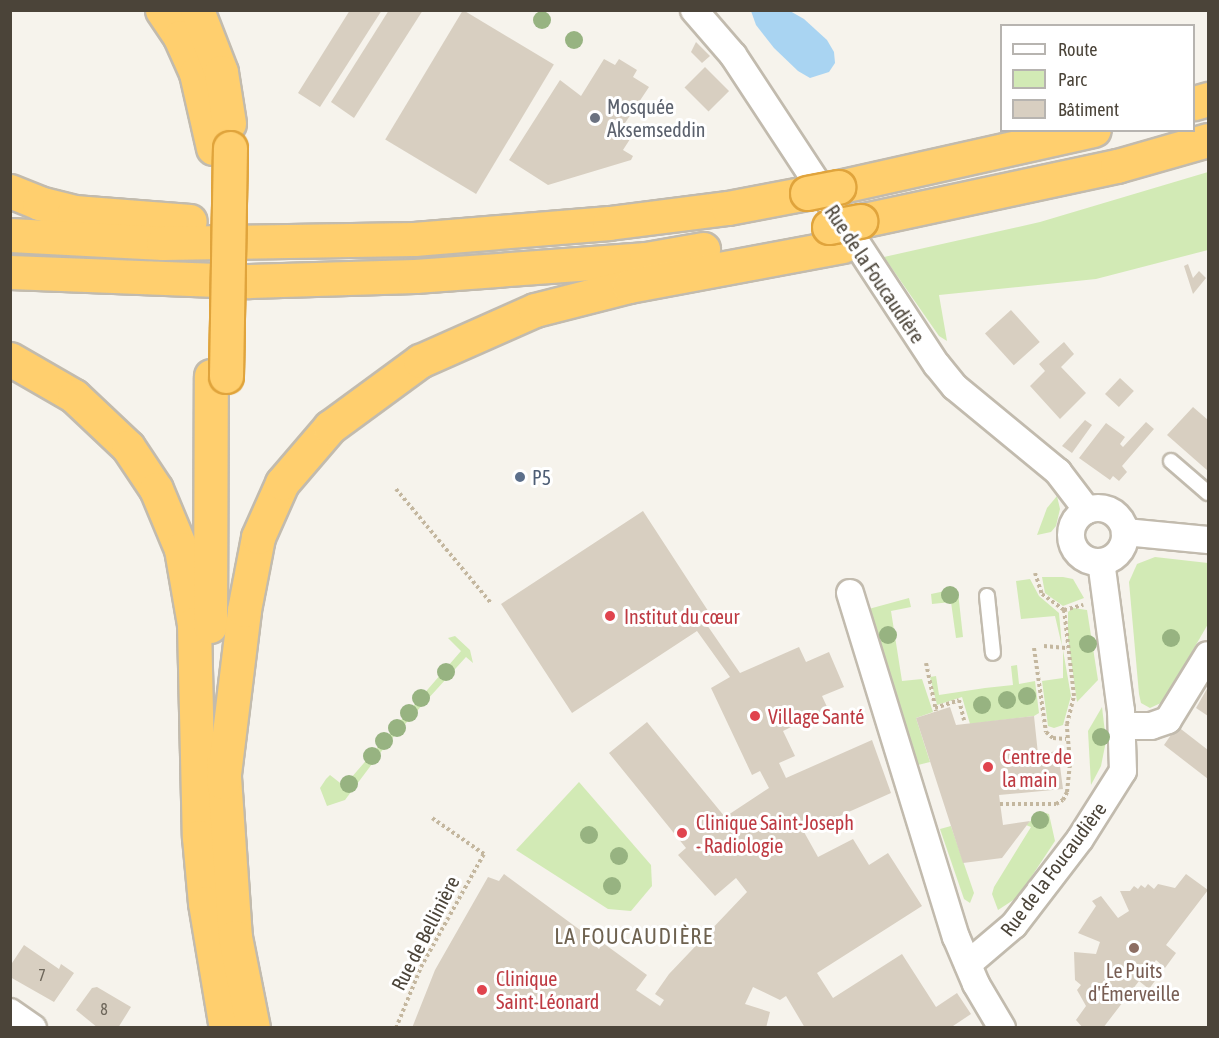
<!DOCTYPE html>
<html>
<head>
<meta charset="utf-8">
<style>
	body { margin:0 }
	#map { position:relative; width:1219px; height:1038px; overflow:hidden; background:#f6f3ec; font-family:"Asap Condensed",sans-serif }
	div>[style] { position:absolute }
	.green>* { inset:0; background:#d2eab5 }
	.water>* { inset:0; background:#a9d4f2 }
	.building>* { inset:0; background:#d8cfc1; transform-origin:0 0 }
	.path>* { height:4px; margin-top:-2px; transform-origin:0; background:repeating-linear-gradient(90deg,#c4b79f 0 3px,transparent 0 6px) }
	.roads { filter:drop-shadow(2px 0 #c2bbae) drop-shadow(-2px 0 #c2bbae) drop-shadow(0 2px #c2bbae) drop-shadow(0 -2px #c2bbae) }
	.lane>* { height:14px; margin:-7px; padding:0 7px; transform-origin:7px; border-radius:7px; background:#fff }
	.street>* { height:26px; margin:-13px; padding:0 13px; transform-origin:13px; border-radius:13px; background:#fff }
	.street>.ring { margin:-13px; padding:0; box-sizing:content-box; background:none; border:26px solid #fff; border-radius:50% }
	.highway>* { height:33px; margin:-16.5px; padding:0 16.5px; transform-origin:16.5px; border-radius:16.5px; background:#ffcf6e }
	.bridges { filter:drop-shadow(2px 0 #e0a43c) drop-shadow(-2px 0 #e0a43c) drop-shadow(0 2px #e0a43c) drop-shadow(0 -2px #e0a43c) }
	.highway-bridge>* { height:33px; margin:-16.5px; padding:0 16.5px; transform-origin:16.5px; border-radius:16.5px; background:#ffcf6e }
	.trees>* { width:18px; height:18px; margin:-9px; border-radius:50%; background:#97b381 }
	.dots>* { width:16px; height:16px; translate:-50% -50%; box-sizing:border-box; border:3px solid #fff; border-radius:50% }
	span { translate:-50% -50%; white-space:nowrap; text-align:center; line-height:1.15; -webkit-text-stroke:6px #fff; paint-order:stroke }
	.number-label { font-size:16px; color:#6e675b }
	.number-label span { -webkit-text-stroke-width:0 }
	.worship-label { font-size:20px; color:#5b616d }
	.left { translate:0 -50%; text-align:left }
	.street-label { font-size:20px; color:#4b4439 }
	.service-label { font-size:20px; color:#4e5e75 }
	.health-label { font-size:20px; color:#be3a42 }
	.education-label { font-size:20px; color:#785e54 }
	.quarter-label { font-size:22px; color:#6e6250; letter-spacing:1.5px }
	.frame { position:absolute; inset:0; border:12px solid #4b4439; pointer-events:none }
	.legend { position:absolute; left:1000px; top:24px; width:195px; height:108px; box-sizing:border-box; background:#fff; border:2px solid #b7b4b0; margin:0; padding:8px 10px; list-style:none; font-size:18px; color:#4b4439 }
	.legend li { display:flex; align-items:center; gap:12px; height:30px }
	.legend b { width:30px; border:2px solid #b7b4b0 }
</style>
</head>
<body>
<div id="map">
	<div class="green">
		<i style="clip-path:polygon(1208px 172px,1208px 250px,1096px 279px,939px 295px,947px 341px,939px 336px,884px 257px,1040px 222px)"></i>
		<i style="clip-path:polygon(1057px 496px,1060px 509px,1056px 526px,1051px 532px,1037px 535px,1047px 508px)"></i>
		<i style="clip-path:polygon(1155px 557px,1208px 563px,1208px 624px,1163px 702px,1150px 708px,1141px 703px,1139px 694px,1129px 582px,1137px 564px)"></i>
		<i style="clip-path:polygon(1063px 577px,1073px 579px,1084px 598px,1063px 606px,1045px 593px,1042px 577px)"></i>
		<i style="clip-path:polygon(1030px 579px,1039px 596px,1059px 613px,1062px 646px,1055px 616px,1021px 619px,1016px 581px)"></i>
		<i style="clip-path:polygon(950px 590px,958px 592px,963px 637px,956px 638px,951px 602px,932px 604px,931px 594px)"></i>
		<i style="clip-path:polygon(909px 598px,911px 607px,891px 611px,902px 681px,922px 679px,933px 712px,916px 718px,930px 762px,914px 766px,865px 610px)"></i>
		<i style="clip-path:polygon(1073px 608px,1087px 610px,1098px 680px,1077px 702px,1068px 638px,1068px 612px)"></i>
		<i style="clip-path:polygon(455px 636px,470px 650px,473px 663px,466px 657px,387px 744px,345px 800px,327px 806px,320px 788px,326px 779px,330px 775px,344px 786px,461px 651px,448px 638px)"></i>
		<i style="clip-path:polygon(1063px 650px,1071px 696px,1063px 725px,1054px 728px,1048px 726px,1042px 681px,1063px 678px)"></i>
		<i style="clip-path:polygon(1017px 665px,1019px 684px,1035px 681px,1039px 713px,1034px 716px,970px 724px,962px 697px,937px 705px,930px 677px,936px 676px,939px 695px,985px 688px,1013px 685px,1011px 666px)"></i>
		<i style="clip-path:polygon(1102px 707px,1106px 741px,1101px 766px,1091px 785px,1088px 731px)"></i>
		<i style="clip-path:polygon(579px 782px,651px 865px,652px 886px,631px 911px,608px 909px,516px 850px)"></i>
		<i style="clip-path:polygon(1041px 812px,1049px 814px,1055px 841px,1018px 897px,998px 910px,992px 894px,994px 887px,1031px 827px,1026px 825px)"></i>
		<i style="clip-path:polygon(951px 826px,974px 893px,970px 903px,964px 899px,940px 829px)"></i>
	</div>
	<div class="water">
		<i style="clip-path:polygon(751px 11px,790px 11px,804px 19px,827px 40px,834px 52px,835px 63px,829px 72px,810px 78px,798px 71px,774px 48px,756px 25px)"></i>
	</div>
	<div class="building">
		<i style="clip-path:polygon(350px 10px,382px 10px,320px 107px,298px 93px)"></i>
		<i style="clip-path:polygon(389px 10px,423px 10px,354px 118px,331px 102px)"></i>
		<i style="left:463px;top:10px;width:106px;height:151px;rotate:31deg"></i>
		<i style="clip-path:polygon(696px 42px,710px 56px,702px 63px,691px 52px)"></i>
		<i style="clip-path:polygon(604px 59px,615px 65px,619px 59px,637px 70px,633px 77px,649px 87px,621px 129px,632px 136px,623px 150px,633px 156px,631px 160px,548px 185px,509px 160px,560px 80px,581px 96px)"></i>
		<i style="left:705px;top:67px;width:34px;height:29px;rotate:45deg"></i>
		<i style="clip-path:polygon(1188px 264px,1193px 278px,1199px 271px,1206px 278px,1193px 294px,1184px 266px)"></i>
		<i style="left:1011px;top:310px;width:43px;height:35px;rotate:48deg"></i>
		<i style="clip-path:polygon(1064px 342px,1074px 354px,1061px 367px,1086px 393px,1060px 419px,1030px 386px,1045px 371px,1039px 364px)"></i>
		<i style="left:1120px;top:378px;width:19px;height:22px;rotate:43deg"></i>
		<i style="clip-path:polygon(1193px 407px,1208px 420px,1208px 471px,1167px 435px)"></i>
		<i style="clip-path:polygon(1085px 420px,1092px 425px,1072px 453px,1062px 446px)"></i>
		<i style="clip-path:polygon(1146px 422px,1154px 429px,1122px 466px,1127px 472px,1119px 481px,1113px 476px,1110px 480px,1079px 458px,1106px 423px,1125px 437px,1120px 444px,1123px 447px)"></i>
		<i style="clip-path:polygon(643px 511px,714px 620px,707px 625px,740px 673px,799px 647px,806px 662px,829px 652px,844px 687px,822px 696px,828px 709px,783px 731px,795px 756px,779px 763px,786px 778px,872px 740px,891px 793px,804px 832px,818px 857px,853px 839px,869px 865px,888px 853px,922px 906px,817px 973px,833px 998px,902px 954px,936px 1007px,957px 993px,971px 1014px,950px 1028px,805px 1028px,786px 996px,780px 1000px,753px 987px,745px 1004px,770px 1012px,766px 1028px,412px 1028px,435px 970px,488px 877px,499px 881px,504px 874px,595px 941px,593px 944px,599px 949px,603px 943px,647px 975px,636px 990px,660px 1006px,664px 1000px,655px 994px,669px 974px,747px 892px,736px 878px,715px 896px,678px 855px,686px 848px,609px 753px,647px 722px,725px 817px,769px 788px,760px 771px,752px 775px,711px 688px,730px 677px,697px 631px,572px 713px,501px 604px)"></i>
		<i style="clip-path:polygon(1208px 687px,1208px 716px,1196px 708px)"></i>
		<i style="clip-path:polygon(950px 707px,956px 725px,1034px 716px,1038px 754px,1058px 751px,1063px 789px,999px 795px,1003px 825px,1030px 821px,1002px 858px,963px 863px,916px 718px)"></i>
		<i style="clip-path:polygon(1177px 726px,1208px 750px,1208px 779px,1164px 745px)"></i>
		<i style="clip-path:polygon(1186px 874px,1208px 890px,1166px 945px,1176px 953px,1165px 968px,1156px 960px,1151px 967px,1160px 974px,1149px 989px,1139px 981px,1103px 1028px,1083px 1028px,1076px 1020px,1086px 1006px,1077px 990px,1081px 985px,1075px 980px,1074px 952px,1096px 954px,1100px 942px,1078px 933px,1096px 906px,1092px 901px,1101px 896px,1118px 918px,1129px 911px,1120px 891px,1130px 891px,1134px 886px,1138px 889px,1141px 885px,1145px 888px,1148px 884px,1154px 889px,1158px 884px,1175px 888px)"></i>
		<i style="clip-path:polygon(24px 945px,59px 969px,61px 964px,74px 973px,54px 1002px,10px 977px,10px 966px)"></i>
		<i style="clip-path:polygon(97px 987px,131px 1007px,118px 1028px,98px 1028px,76px 1010px,92px 988px)"></i>
	</div>
	<div class="path">
		<i style="left:396px;top:489px;width:148px;rotate:50.2deg"></i>
		<i style="left:1035px;top:573px;width:22px;rotate:72deg"></i>
		<i style="left:1042px;top:594px;width:27px;rotate:36deg"></i>
		<i style="left:1064px;top:610px;width:20px;rotate:-15deg"></i>
		<i style="left:1044px;top:646px;width:22px;rotate:5deg"></i>
		<i style="left:1034px;top:648px;width:85px;rotate:81.9deg"></i>
		<i style="left:1046px;top:732px;width:9px;rotate:41deg"></i>
		<i style="left:1053px;top:738px;width:13px;rotate:4deg"></i>
		<i style="left:926px;top:663px;width:49px;rotate:78.2deg"></i>
		<i style="left:935px;top:708px;width:25px;rotate:-18deg"></i>
		<i style="left:959px;top:700px;width:21px;rotate:76deg"></i>
		<i style="left:1000px;top:804px;width:56px"></i>
		<i style="left:1056px;top:804px;width:8px;rotate:-30deg"></i>
		<i style="left:1063px;top:800px;width:9px;rotate:-63deg"></i>
		<i style="left:1067px;top:792px;width:30px;rotate:-84deg"></i>
		<i style="left:1070px;top:762px;width:38px;rotate:-95deg"></i>
		<i style="left:1067px;top:724px;width:29px;rotate:-76deg"></i>
		<i style="left:1074px;top:696px;width:87px;rotate:-96.6deg"></i>
		<i style="left:396px;top:1028px;width:66px;rotate:-67.7deg"></i>
		<i style="left:421px;top:967px;width:129px;rotate:-60.9deg"></i>
		<i style="left:484px;top:854px;width:63px;rotate:-145.3deg"></i>
	</div>
	<div class="roads">
		<div class="lane">
			<i style="left:1171px;top:461px;width:49px;rotate:40.9deg"></i>
			<i style="left:987px;top:596px;width:57px;rotate:84deg"></i>
		</div>
		<div class="street">
			<i style="left:694px;top:10px;width:60px;rotate:49.1deg"></i>
			<i style="left:733px;top:55px;width:371px;rotate:56.7deg"></i>
			<i style="left:937px;top:365px;width:28px;rotate:51deg"></i>
			<i style="left:955px;top:387px;width:134px;rotate:39.5deg"></i>
			<i style="left:1058px;top:472px;width:48px;rotate:52.7deg"></i>
			<i class="ring" style="left:1071px;top:508px;width:28px;height:28px"></i>
			<i style="left:1125px;top:532px;width:83px;rotate:5.5deg"></i>
			<i style="left:850px;top:593px;width:360px;rotate:72.9deg"></i>
			<i style="left:956px;top:937px;width:51px;rotate:66.9deg"></i>
			<i style="left:976px;top:984px;width:51px;rotate:59.4deg"></i>
			<i style="left:1123px;top:726px;width:28px"></i>
			<i style="left:1151px;top:726px;width:18px;rotate:-19deg"></i>
			<i style="left:1168px;top:720px;width:76px;rotate:-58.4deg"></i>
			<i style="left:968px;top:964px;width:60px;rotate:-40.3deg"></i>
			<i style="left:1014px;top:925px;width:108px;rotate:-52.5deg"></i>
			<i style="left:1080px;top:839px;width:80px;rotate:-57.7deg"></i>
			<i style="left:1123px;top:771px;width:60px;rotate:-91.9deg"></i>
			<i style="left:1121px;top:711px;width:150px;rotate:-97.6deg"></i>
			<i style="left:10px;top:1012px;width:28px;rotate:35deg"></i>
		</div>
		<div class="highway">
			<i style="left:162px;top:10px;width:32px;rotate:56deg"></i>
			<i style="left:180px;top:37px;width:39px;rotate:66deg"></i>
			<i style="left:196px;top:73px;width:77px;rotate:77.2deg"></i>
			<i style="left:197px;top:10px;width:66px;rotate:68.8deg"></i>
			<i style="left:221px;top:72px;width:52px;rotate:81.1deg"></i>
			<i style="left:1194px;top:103px;width:15px;rotate:-16deg"></i>
			<i style="left:838px;top:187px;width:262px;rotate:-12.6deg"></i>
			<i style="left:10px;top:191px;width:31px;rotate:22deg"></i>
			<i style="left:39px;top:203px;width:36px;rotate:14deg"></i>
			<i style="left:74px;top:212px;width:116px;rotate:4.4deg"></i>
			<i style="left:860px;top:221px;width:263px;rotate:-12.1deg"></i>
			<i style="left:1117px;top:166px;width:95px;rotate:-15.9deg"></i>
			<i style="left:10px;top:235px;width:153px;rotate:3deg"></i>
			<i style="left:163px;top:243px;width:251px;rotate:-0.9deg"></i>
			<i style="left:414px;top:239px;width:196px;rotate:-4.7deg"></i>
			<i style="left:609px;top:223px;width:120px;rotate:-7.2deg"></i>
			<i style="left:728px;top:208px;width:80px;rotate:-10.8deg"></i>
			<i style="left:10px;top:272px;width:239px;rotate:2.2deg"></i>
			<i style="left:249px;top:281px;width:166px;rotate:-1.7deg"></i>
			<i style="left:415px;top:276px;width:232px;rotate:-4.2deg"></i>
			<i style="left:646px;top:259px;width:58px;rotate:-10deg"></i>
			<i style="left:10px;top:359px;width:74px;rotate:30deg"></i>
			<i style="left:74px;top:396px;width:74px;rotate:43.4deg"></i>
			<i style="left:128px;top:447px;width:50px;rotate:56.3deg"></i>
			<i style="left:156px;top:489px;width:65px;rotate:67.4deg"></i>
			<i style="left:181px;top:549px;width:76px;rotate:80.2deg"></i>
			<i style="left:194px;top:624px;width:213px;rotate:88.7deg"></i>
			<i style="left:199px;top:837px;width:66px;rotate:84.8deg"></i>
			<i style="left:205px;top:903px;width:127px;rotate:80.5deg"></i>
			<i style="left:210px;top:626px;width:250px;rotate:-89.8deg"></i>
			<i style="left:223px;top:762px;width:175px;rotate:86.1deg"></i>
			<i style="left:235px;top:937px;width:93px;rotate:78.8deg"></i>
			<i style="left:223px;top:782px;width:173px;rotate:-83deg"></i>
			<i style="left:244px;top:610px;width:74px;rotate:-79.1deg"></i>
			<i style="left:258px;top:537px;width:59px;rotate:-66deg"></i>
			<i style="left:282px;top:483px;width:74px;rotate:-49.4deg"></i>
			<i style="left:330px;top:427px;width:112px;rotate:-36.3deg"></i>
			<i style="left:420px;top:361px;width:126px;rotate:-23.9deg"></i>
			<i style="left:535px;top:310px;width:97px;rotate:-14.3deg"></i>
			<i style="left:629px;top:286px;width:217px;rotate:-10.6deg"></i>
		</div>
	</div>
	<div class="bridges">
		<div class="highway-bridge">
			<i style="left:807px;top:193px;width:32px;rotate:-11deg"></i>
			<i style="left:829px;top:227px;width:32px;rotate:-11deg"></i>
			<i style="left:226px;top:376px;width:228px;rotate:-89deg"></i>
		</div>
	</div>
	<div class="trees">
		<i style="left:542px;top:20px"></i>
		<i style="left:574px;top:40px"></i>
		<i style="left:950px;top:595px"></i>
		<i style="left:888px;top:635px"></i>
		<i style="left:1171px;top:638px"></i>
		<i style="left:1088px;top:644px"></i>
		<i style="left:446px;top:672px"></i>
		<i style="left:1027px;top:696px"></i>
		<i style="left:421px;top:698px"></i>
		<i style="left:1007px;top:700px"></i>
		<i style="left:982px;top:705px"></i>
		<i style="left:409px;top:713px"></i>
		<i style="left:397px;top:728px"></i>
		<i style="left:1101px;top:737px"></i>
		<i style="left:384px;top:741px"></i>
		<i style="left:372px;top:756px"></i>
		<i style="left:349px;top:784px"></i>
		<i style="left:1040px;top:820px"></i>
		<i style="left:589px;top:835px"></i>
		<i style="left:619px;top:856px"></i>
		<i style="left:612px;top:886px"></i>
	</div>
	<div class="dots">
		<i style="left:595px;top:118px;background:#6b7280"></i>
		<i style="left:520px;top:477px;background:#5c6f8a"></i>
		<i style="left:610px;top:616px;background:#e0444e"></i>
		<i style="left:755px;top:716px;background:#e0444e"></i>
		<i style="left:988px;top:767px;background:#e0444e"></i>
		<i style="left:682px;top:833px;background:#e0444e"></i>
		<i style="left:1134px;top:948px;background:#8d6e63"></i>
		<i style="left:482px;top:990px;background:#e0444e"></i>
	</div>
	<div class="number-label">
		<span style="left:42px;top:975px">7</span>
		<span style="left:104px;top:1009px">8</span>
	</div>
	<div class="worship-label">
		<span class="left" style="left:607px;top:118px">Mosquée<br>Aksemseddin</span>
	</div>
	<div class="street-label">
		<span style="left:875px;top:274px;rotate:56deg">Rue de la Foucaudière</span>
		<span style="left:1053px;top:869px;rotate:-53deg">Rue de la Foucaudière</span>
		<span style="left:425px;top:933px;rotate:-63deg">Rue de Bellinière</span>
	</div>
	<div class="service-label">
		<span class="left" style="left:532px;top:477px">P5</span>
	</div>
	<div class="health-label">
		<span class="left" style="left:624px;top:616px">Institut du cœur</span>
		<span class="left" style="left:768px;top:716px">Village Santé</span>
		<span class="left" style="left:1002px;top:768px">Centre de<br>la main</span>
		<span class="left" style="left:696px;top:834px">Clinique Saint-Joseph<br>- Radiologie</span>
		<span class="left" style="left:496px;top:990px">Clinique<br>Saint-Léonard</span>
	</div>
	<div class="education-label">
		<span style="left:1134px;top:982px">Le Puits<br>d'Émerveille</span>
	</div>
	<div class="quarter-label">
		<span style="left:634px;top:937px">LA FOUCAUDIÈRE</span>
	</div>
	<div class="frame"></div>
	<ul class="legend">
	<li><b style="height:8px;background:#fff"></b>Route</li>
	<li><b style="height:16px;background:#d2eab5"></b>Parc</li>
	<li><b style="height:16px;background:#d8cfc1"></b>Bâtiment</li>
	</ul>
</div>
</body>
</html>
